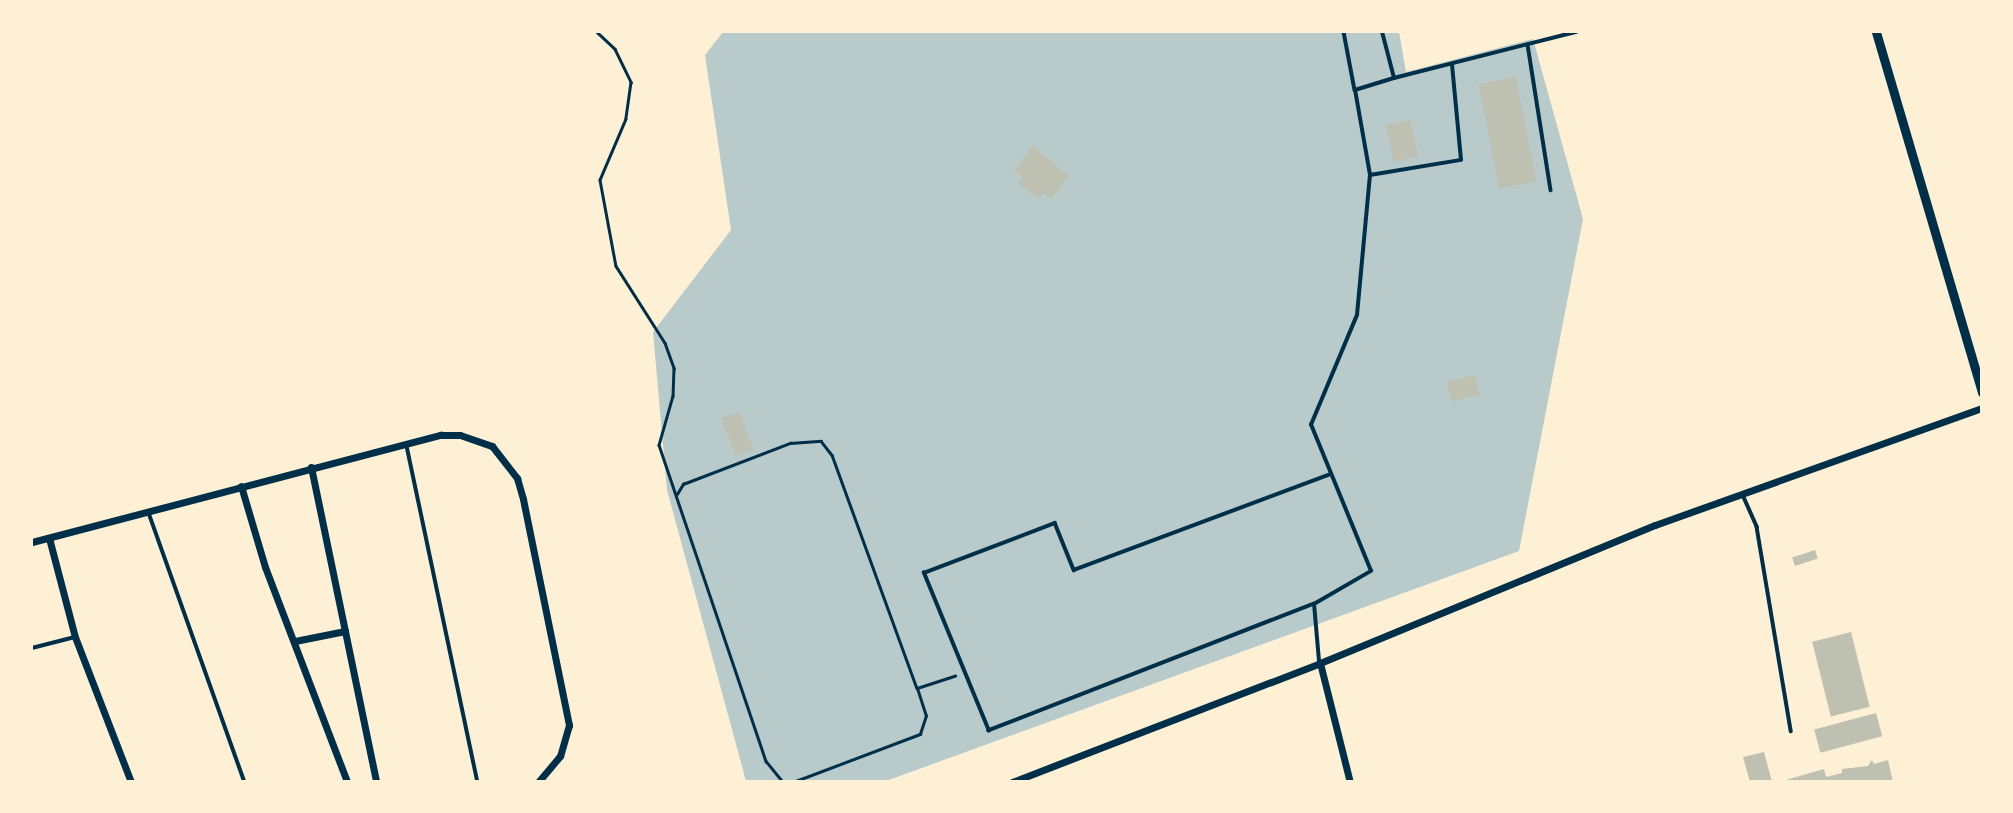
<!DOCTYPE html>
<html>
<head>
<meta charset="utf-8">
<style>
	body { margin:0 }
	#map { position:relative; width:2013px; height:813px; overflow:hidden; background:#fdf0d5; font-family:Raleway,sans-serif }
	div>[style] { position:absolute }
	.green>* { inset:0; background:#b9caca }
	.building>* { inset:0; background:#bec0b2; transform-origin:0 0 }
	.path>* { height:2.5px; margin:-1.25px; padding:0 1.25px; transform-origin:1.25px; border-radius:1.25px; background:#003049 }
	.service>* { height:3.5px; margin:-1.75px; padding:0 1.75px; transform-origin:1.75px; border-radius:1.75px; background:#003049 }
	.minor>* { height:7px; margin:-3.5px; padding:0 3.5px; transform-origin:3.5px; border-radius:3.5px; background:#003049 }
	.tertiary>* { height:9px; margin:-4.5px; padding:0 4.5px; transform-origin:4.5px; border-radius:4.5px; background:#003049 }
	span { translate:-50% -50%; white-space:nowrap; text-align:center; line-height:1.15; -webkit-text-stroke:7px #fdf0d5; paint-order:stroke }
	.frame { position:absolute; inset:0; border:33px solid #fdf0d5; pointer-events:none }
</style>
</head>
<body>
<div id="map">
	<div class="green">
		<i style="clip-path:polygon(723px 32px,1399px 32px,1406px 72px,1533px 39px,1583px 219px,1519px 551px,886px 781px,746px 781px,667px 490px,653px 332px,731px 230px,705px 55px)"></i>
	</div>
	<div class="building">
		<i style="left:1516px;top:77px;width:106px;height:38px;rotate:79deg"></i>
		<i style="left:1410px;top:120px;width:37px;height:25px;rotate:77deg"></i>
		<i style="clip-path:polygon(1032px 146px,1069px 176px,1051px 199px,1043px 193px,1038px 199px,1018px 183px,1022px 177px,1014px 171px)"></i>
		<i style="left:1474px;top:375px;width:20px;height:28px;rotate:75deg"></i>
		<i style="left:739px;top:412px;width:40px;height:19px;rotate:69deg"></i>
		<i style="left:1815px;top:550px;width:9px;height:24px;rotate:72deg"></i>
		<i style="left:1851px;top:632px;width:77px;height:40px;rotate:76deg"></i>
		<i style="left:1876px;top:713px;width:24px;height:64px;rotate:75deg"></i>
		<i style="clip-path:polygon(1764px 752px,1772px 782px,1750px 782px,1743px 757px)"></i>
		<i style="clip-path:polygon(1872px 760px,1874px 764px,1888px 760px,1893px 782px,1779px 782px,1824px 769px,1826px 777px,1842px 773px,1842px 769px,1868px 766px)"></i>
	</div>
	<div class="path">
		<i style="left:597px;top:32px;width:25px;rotate:43deg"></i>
		<i style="left:615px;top:49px;width:37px;rotate:64deg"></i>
		<i style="left:631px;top:82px;width:37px;rotate:98deg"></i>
		<i style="left:626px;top:119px;width:66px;rotate:113.1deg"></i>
		<i style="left:600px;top:180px;width:87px;rotate:79.5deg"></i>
		<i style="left:616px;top:266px;width:91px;rotate:57.5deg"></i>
		<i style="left:665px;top:343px;width:27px;rotate:70deg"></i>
		<i style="left:674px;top:368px;width:28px;rotate:92deg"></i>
		<i style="left:673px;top:396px;width:51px;rotate:105.9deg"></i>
		<i style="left:659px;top:445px;width:334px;rotate:71.3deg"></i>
		<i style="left:766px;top:761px;width:27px;rotate:51deg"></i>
		<i style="left:677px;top:494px;width:12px;rotate:-59deg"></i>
		<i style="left:683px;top:484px;width:115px;rotate:-21deg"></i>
		<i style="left:790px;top:443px;width:31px;rotate:-4deg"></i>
		<i style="left:821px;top:441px;width:18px;rotate:52deg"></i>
		<i style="left:832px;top:455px;width:248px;rotate:70deg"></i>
		<i style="left:793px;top:782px;width:136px;rotate:-20.7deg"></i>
		<i style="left:920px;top:734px;width:19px;rotate:-72deg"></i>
		<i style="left:926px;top:716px;width:29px;rotate:-108deg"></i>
		<i style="left:917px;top:688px;width:40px;rotate:-18deg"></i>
	</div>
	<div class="service">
		<i style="left:1344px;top:32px;width:59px;rotate:79.3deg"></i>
		<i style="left:1528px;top:45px;width:147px;rotate:81deg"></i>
		<i style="left:1394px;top:78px;width:188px;rotate:-14.2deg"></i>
		<i style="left:1370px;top:175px;width:92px;rotate:-9.4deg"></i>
		<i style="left:1461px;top:160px;width:95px;rotate:-95.4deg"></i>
		<i style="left:407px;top:446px;width:343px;rotate:78.1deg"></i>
		<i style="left:1743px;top:495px;width:35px;rotate:66deg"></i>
		<i style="left:1757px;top:527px;width:207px;rotate:80.5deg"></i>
		<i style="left:149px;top:513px;width:286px;rotate:70.4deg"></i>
		<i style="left:1314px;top:604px;width:349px;rotate:158.7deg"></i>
		<i style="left:989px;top:731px;width:171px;rotate:-112.4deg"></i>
		<i style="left:924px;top:573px;width:140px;rotate:-20.9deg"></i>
		<i style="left:1055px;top:523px;width:51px;rotate:68deg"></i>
		<i style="left:1074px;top:570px;width:274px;rotate:-20.5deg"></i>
		<i style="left:32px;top:648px;width:44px;rotate:-14.3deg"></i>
		<i style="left:1319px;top:661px;width:57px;rotate:-95deg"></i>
		<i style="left:1314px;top:604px;width:66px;rotate:-30.1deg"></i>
		<i style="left:1371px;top:571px;width:158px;rotate:-112.3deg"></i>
		<i style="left:1311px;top:425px;width:119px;rotate:-67.3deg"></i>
		<i style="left:1357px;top:315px;width:141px;rotate:-84.7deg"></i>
		<i style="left:1370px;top:175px;width:86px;rotate:-100deg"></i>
		<i style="left:1355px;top:90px;width:41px;rotate:-17.1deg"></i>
		<i style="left:1394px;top:78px;width:48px;rotate:-104.6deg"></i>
	</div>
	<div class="minor">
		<i style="left:311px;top:467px;width:322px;rotate:78.3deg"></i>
		<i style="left:241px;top:486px;width:84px;rotate:73.5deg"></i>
		<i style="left:265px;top:567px;width:230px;rotate:69.1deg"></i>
		<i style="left:49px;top:538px;width:102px;rotate:75.3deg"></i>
		<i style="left:75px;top:637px;width:155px;rotate:68.9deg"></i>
		<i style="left:32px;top:542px;width:423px;rotate:-14.7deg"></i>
		<i style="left:441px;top:435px;width:19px"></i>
		<i style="left:460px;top:435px;width:34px;rotate:19deg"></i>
		<i style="left:492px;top:446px;width:41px;rotate:52deg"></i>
		<i style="left:517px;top:478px;width:22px;rotate:74deg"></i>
		<i style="left:523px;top:499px;width:231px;rotate:78.5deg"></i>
		<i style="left:569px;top:725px;width:32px;rotate:106deg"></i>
		<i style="left:560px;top:756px;width:34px;rotate:130deg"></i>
		<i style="left:295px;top:641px;width:51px;rotate:-11.3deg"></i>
		<i style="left:1320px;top:663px;width:123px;rotate:75.9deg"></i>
		<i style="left:1012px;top:782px;width:330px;rotate:-21.1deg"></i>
		<i style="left:1320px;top:663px;width:362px;rotate:-22.4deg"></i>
		<i style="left:1655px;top:525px;width:347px;rotate:-19.7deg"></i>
	</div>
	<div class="tertiary">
		<i style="left:1876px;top:32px;width:376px;rotate:73.6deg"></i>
	</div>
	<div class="frame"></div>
</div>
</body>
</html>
